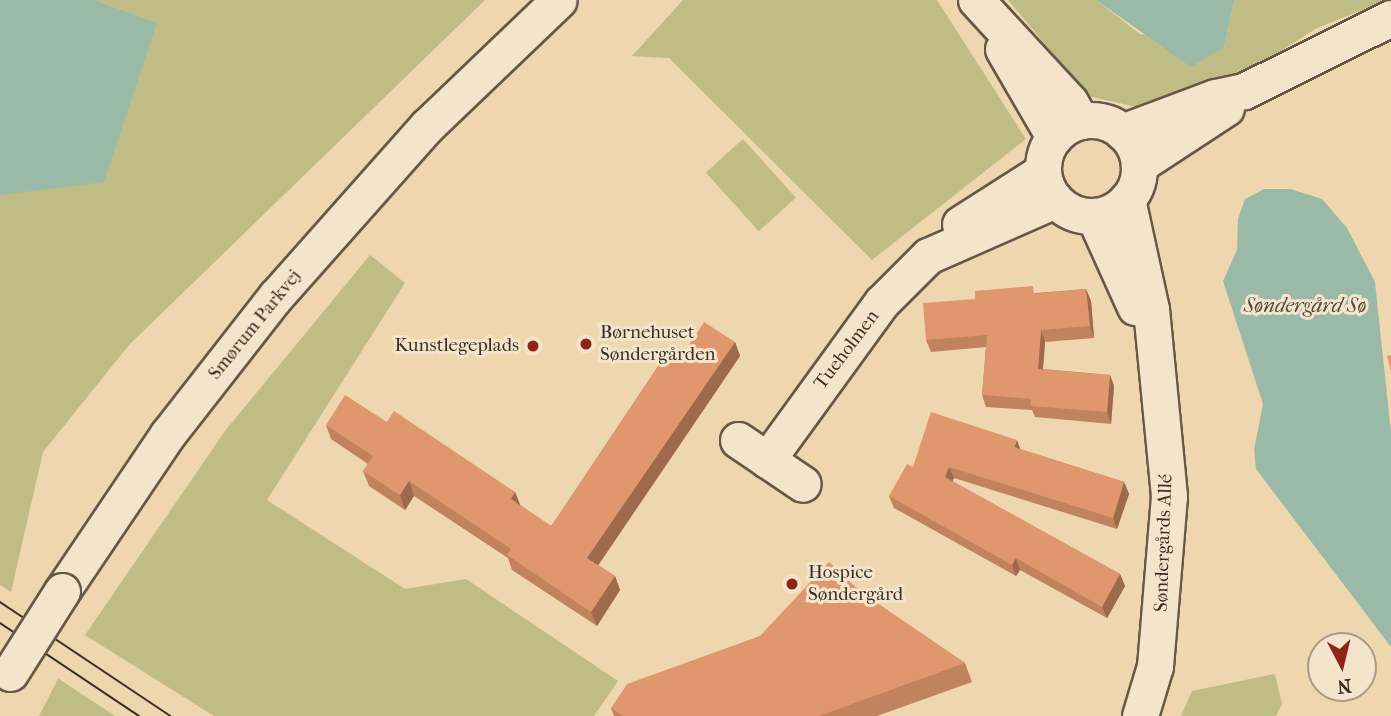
<!DOCTYPE html>
<html>
<head>
<meta charset="utf-8">
<style>
	body { margin:0 }
	#map { position:relative; width:1391px; height:716px; overflow:hidden; background:#eed6af; font-family:"IM FELL French Canon",serif }
	div>[style] { position:absolute }
	.green>* { inset:0; background:#bfbc86; transform-origin:0 0 }
	.water>* { inset:0; background:#9ab9a7 }
	.roads { filter:drop-shadow(2px 0 #665847) drop-shadow(-2px 0 #665847) drop-shadow(0 2px #665847) drop-shadow(0 -2px #665847) }
	.minor>* { height:35px; margin:-17.5px; padding:0 17.5px; transform-origin:17.5px; border-radius:17.5px; background:#f4e4cb }
	.minor>.ring { margin:-17.5px; padding:0; box-sizing:content-box; background:none; border:35px solid #f4e4cb; border-radius:50% }
	.tram>* { height:2px; margin:-1px; padding:0 1px; transform-origin:1px; border-radius:1px; background:#382e24 }
	.bridges { filter:drop-shadow(2px 0 #665847) drop-shadow(-2px 0 #665847) drop-shadow(0 2px #665847) drop-shadow(0 -2px #665847) }
	.minor-bridge>* { height:35px; margin:-17.5px; padding:0 17.5px; transform-origin:17.5px; border-radius:17.5px; background:#f4e4cb }
	.wall>* { inset:0; background:#c1825e }
	.shaded-wall>* { inset:0; background:#9d6a4c }
	.building>* { inset:0; background:#e0976d }
	.dots>* { width:19px; height:19px; translate:-50% -50%; box-sizing:border-box; border:4px solid #f4e4cb; border-radius:50% }
	span { translate:-50% -50%; white-space:nowrap; text-align:center; line-height:1.15; -webkit-text-stroke:6px #f4e4cb; paint-order:stroke }
	.street-label { font-size:19px; color:#382e24 }
	.poi-label { font-size:19px; color:#382e24 }
	.left { translate:0 -50%; text-align:left }
	.right { translate:-100% -50%; text-align:right }
	.water-label { font-size:21px; color:#4c4a3e; font-style:italic }
	.north { position:absolute; left:1307px; top:632px; width:70px; height:70px; box-sizing:border-box; background:#f4e4cb; border:2px solid #a99b88; border-radius:50%; rotate:173deg; font-size:19px; font-weight:700; line-height:28px; text-align:center; color:#382e24 }
	.north::after { content:''; display:block; margin:auto; width:24px; height:32px; background:#8f2418; clip-path:polygon(50% 0,100% 100%,50% 72%,0 100%) }
</style>
</head>
<body>
<div id="map">
	<div class="green">
		<i style="clip-path:polygon(0 0,485px 0,129px 345px,43px 452px,11px 592px,0 585px)"></i>
		<i style="clip-path:polygon(683px 0,937px 0,1026px 139px,872px 260px,669px 58px,632px 56px)"></i>
		<i style="clip-path:polygon(1008px 0,1096px 0,1140px 34px,1224px 47px,1234px 0,1387px 0,1317px 28px,1248px 72px,1141px 108px,1088px 96px)"></i>
		<i style="left:743px;top:139px;width:79px;height:50px;rotate:48deg"></i>
		<i style="clip-path:polygon(370px 255px,405px 283px,267px 500px,405px 589px,466px 579px,618px 681px,594px 716px,214px 716px,85px 635px,225px 431px)"></i>
		<i style="clip-path:polygon(1275px 674px,1282px 704px,1276px 716px,1181px 716px,1192px 691px)"></i>
		<i style="clip-path:polygon(58px 679px,59px 679px,115px 716px,39px 716px)"></i>
	</div>
	<div class="water">
		<i style="clip-path:polygon(0 0,93px 0,157px 23px,104px 182px,0 195px)"></i>
		<i style="clip-path:polygon(1096px 0,1234px 0,1224px 47px,1191px 67px)"></i>
		<i style="clip-path:polygon(1264px 189px,1290px 189px,1322px 199px,1347px 228px,1375px 282px,1391px 433px,1391px 647px,1256px 469px,1254px 450px,1263px 404px,1223px 281px,1237px 250px,1238px 219px,1245px 199px)"></i>
	</div>
	<div class="roads">
		<div class="minor">
			<i style="left:976px;top:0;width:139px;rotate:47.3deg"></i>
			<i style="left:1070px;top:102px;width:22px;rotate:60deg"></i>
			<i style="left:1003px;top:49px;width:102px;rotate:59.9deg"></i>
			<i class="ring" style="left:1043px;top:120px;width:61px;height:61px"></i>
			<i style="left:1122px;top:132px;width:99px;rotate:-20.6deg"></i>
			<i style="left:1215px;top:97px;width:30px;rotate:-12deg"></i>
			<i style="left:1244px;top:91px;width:164px;rotate:-26.4deg"></i>
			<i style="left:1139px;top:165px;width:104px;rotate:-33.2deg"></i>
			<i style="left:1127px;top:199px;width:113px;rotate:77.7deg"></i>
			<i style="left:1151px;top:309px;width:188px;rotate:84.5deg"></i>
			<i style="left:1169px;top:496px;width:171px;rotate:94.7deg"></i>
			<i style="left:1155px;top:666px;width:52px;rotate:106.7deg"></i>
			<i style="left:1094px;top:216px;width:100px;rotate:65.7deg"></i>
			<i style="left:960px;top:224px;width:98px;rotate:-32.6deg"></i>
			<i style="left:738px;top:440px;width:78px;rotate:34.1deg"></i>
			<i style="left:767px;top:460px;width:195px;rotate:-54deg"></i>
			<i style="left:882px;top:302px;width:65px;rotate:-45deg"></i>
			<i style="left:928px;top:256px;width:139px;rotate:-23.8deg"></i>
			<i style="left:62px;top:591px;width:189px;rotate:-56deg"></i>
			<i style="left:168px;top:434px;width:175px;rotate:-52deg"></i>
			<i style="left:276px;top:296px;width:227px;rotate:-48.4deg"></i>
			<i style="left:427px;top:126px;width:182px;rotate:-43.7deg"></i>
		</div>
	</div>
	<div class="tram">
		<i style="left:0;top:602px;width:205px;rotate:33.8deg"></i>
		<i style="left:0;top:623px;width:167px;rotate:33.8deg"></i>
	</div>
	<div class="bridges">
		<div class="minor-bridge">
			<i style="left:10px;top:673px;width:97px;rotate:-57.6deg"></i>
		</div>
	</div>
	<div class="wall">
		<i style="clip-path:polygon(1086px 289px,1091px 301px,1094px 338px,1045px 342px,1043px 369px,1110px 375px,1114px 386px,1111px 424px,1035px 417px,1032px 410px,986px 407px,982px 395px,986px 347px,931px 352px,926px 340px,1036px 293px)"></i>
		<i style="clip-path:polygon(735px 342px,740px 356px,598px 565px,615px 576px,620px 590px,597px 626px,512px 570px,508px 558px,414px 496px,405px 510px,369px 486px,363px 471px,368px 464px,331px 439px,326px 425px,387px 422px,515px 492px,520px 505px,551px 526px,678px 362px)"></i>
		<i style="clip-path:polygon(1020px 449px,1124px 482px,1129px 494px,1117px 529px,954px 478px,952px 481px,1120px 574px,1125px 586px,1107px 618px,1020px 570px,1016px 576px,894px 508px,889px 496px,913px 467px)"></i>
		<i style="clip-path:polygon(862px 593px,965px 663px,972px 682px,877px 716px,614px 716px,611px 708px,760px 636px)"></i>
	</div>
	<div class="shaded-wall">
		<i style="clip-path:polygon(1086px 289px,1091px 301px,1094px 338px,1090px 326px)"></i>
		<i style="clip-path:polygon(1041px 330px,1045px 342px,1042px 381px,1038px 369px)"></i>
		<i style="clip-path:polygon(735px 342px,740px 356px,593px 573px,587px 558px)"></i>
		<i style="clip-path:polygon(1110px 375px,1114px 386px,1111px 424px,1107px 412px)"></i>
		<i style="clip-path:polygon(1017px 440px,1021px 451px,1014px 447px)"></i>
		<i style="clip-path:polygon(949px 467px,954px 478px,949px 489px,945px 477px)"></i>
		<i style="clip-path:polygon(409px 481px,414px 496px,405px 510px,400px 495px)"></i>
		<i style="clip-path:polygon(1124px 482px,1129px 494px,1117px 529px,1113px 518px)"></i>
		<i style="clip-path:polygon(515px 492px,521px 507px,511px 499px)"></i>
		<i style="clip-path:polygon(1016px 558px,1020px 570px,1016px 576px,1012px 565px)"></i>
		<i style="clip-path:polygon(1120px 574px,1125px 586px,1107px 618px,1102px 607px)"></i>
		<i style="clip-path:polygon(615px 576px,620px 590px,597px 626px,591px 612px)"></i>
	</div>
	<div class="building">
		<i style="clip-path:polygon(1033px 286px,1034px 294px,1086px 289px,1090px 326px,1041px 330px,1038px 369px,1110px 375px,1107px 412px,1031px 406px,1031px 399px,982px 395px,987px 335px,926px 340px,923px 303px,975px 299px,975px 291px)"></i>
		<i style="clip-path:polygon(704px 322px,735px 342px,587px 558px,615px 576px,591px 612px,507px 555px,511px 549px,409px 481px,400px 495px,363px 471px,373px 456px,326px 425px,345px 395px,387px 422px,394px 411px,515px 492px,511px 499px,551px 526px,666px 354px,678px 362px)"></i>
		<i style="clip-path:polygon(1391px 355px,1391px 371px,1387px 356px)"></i>
		<i style="clip-path:polygon(931px 412px,1017px 440px,1014px 447px,1124px 482px,1113px 518px,949px 467px,945px 477px,1120px 574px,1102px 607px,1016px 558px,1012px 565px,889px 496px,907px 464px,913px 467px)"></i>
		<i style="clip-path:polygon(829px 562px,862px 593px,965px 663px,819px 716px,623px 716px,611px 708px,627px 684px,760px 636px)"></i>
	</div>
	<div class="dots">
		<i style="left:586px;top:344px;background:#8f2418"></i>
		<i style="left:533px;top:346px;background:#8f2418"></i>
		<i style="left:792px;top:584px;background:#8f2418"></i>
	</div>
	<div class="street-label">
		<span style="left:255px;top:325px;rotate:-51deg">Smørum Parkvej</span>
		<span style="left:847px;top:350px;rotate:-53deg">Tueholmen</span>
		<span style="left:1164px;top:543px;rotate:-88deg">Søndergårds Allé</span>
	</div>
	<div class="poi-label">
		<span class="left" style="left:600px;top:344px">Børnehuset<br>Søndergården</span>
		<span class="right" style="left:519px;top:346px">Kunstlegeplads</span>
		<span class="left" style="left:808px;top:584px">Hospice<br>Søndergård</span>
	</div>
	<div class="water-label">
		<span style="left:1305px;top:305px">Søndergård Sø</span>
	</div>
	<div class="north">N</div>
</div>
</body>
</html>
